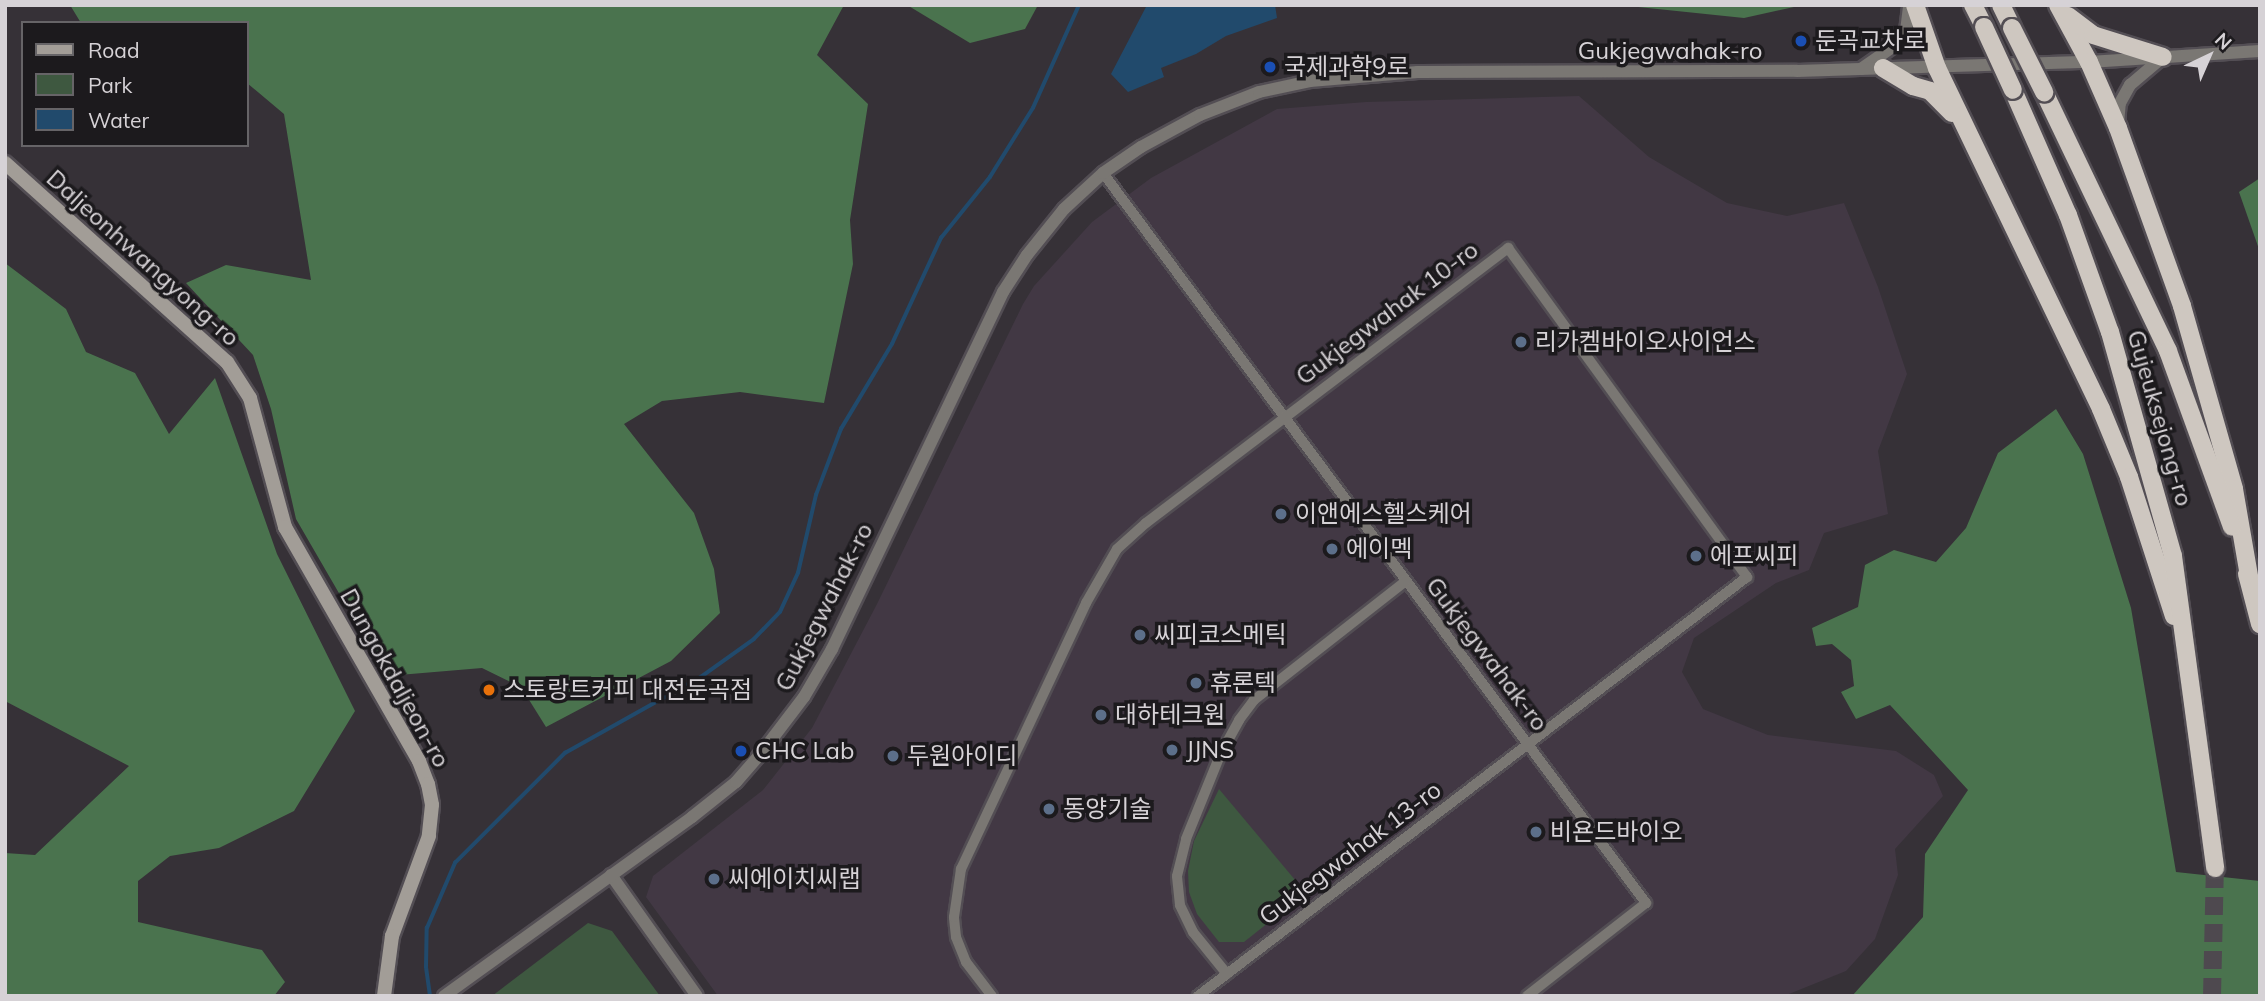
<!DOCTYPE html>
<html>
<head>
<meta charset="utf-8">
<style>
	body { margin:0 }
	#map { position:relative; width:2265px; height:1001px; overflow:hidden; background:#363137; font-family:Mulish,"Noto Sans KR",sans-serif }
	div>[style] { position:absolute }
	.built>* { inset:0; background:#423844 }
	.green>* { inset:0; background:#3e5840 }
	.forest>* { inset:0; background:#4a734e }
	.water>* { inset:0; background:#214a6c }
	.stream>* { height:3.5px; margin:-1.75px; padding:0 1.75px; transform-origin:1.75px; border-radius:1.75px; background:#214a6c }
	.trunk-tunnel>* { height:18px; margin-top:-9px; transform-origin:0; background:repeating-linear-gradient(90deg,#4e494f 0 18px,transparent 0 27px) }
	.roads { filter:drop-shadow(2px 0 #534e54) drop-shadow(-2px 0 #534e54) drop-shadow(0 2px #534e54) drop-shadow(0 -2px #534e54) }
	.minor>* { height:10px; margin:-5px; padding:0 5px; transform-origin:5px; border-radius:5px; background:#7a7773 }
	.tertiary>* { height:12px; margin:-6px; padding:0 6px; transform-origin:6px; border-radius:6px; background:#7a7773 }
	.secondary>* { height:14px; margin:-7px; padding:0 7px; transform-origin:7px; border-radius:7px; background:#a29d97 }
	.trunk>* { height:18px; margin:-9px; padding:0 9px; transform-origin:9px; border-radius:9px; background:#cec7c0 }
	.bridges { filter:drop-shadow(2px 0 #534e54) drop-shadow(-2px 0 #534e54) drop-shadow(0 2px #534e54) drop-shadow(0 -2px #534e54) }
	.trunk-bridge>* { height:18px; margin:-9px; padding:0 9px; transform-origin:9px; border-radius:9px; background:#cec7c0 }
	.dots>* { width:19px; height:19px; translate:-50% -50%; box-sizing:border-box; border:4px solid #1c1a1d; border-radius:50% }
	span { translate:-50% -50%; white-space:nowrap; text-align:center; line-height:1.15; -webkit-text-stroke:7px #1c1a1d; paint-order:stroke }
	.poi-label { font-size:24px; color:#d6d2d6 }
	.left { translate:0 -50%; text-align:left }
	.street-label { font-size:24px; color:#d6d2d6 }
	.frame { position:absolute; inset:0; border:7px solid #d6d2d6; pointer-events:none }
	.legend { position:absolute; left:21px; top:21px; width:228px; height:126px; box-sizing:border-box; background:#1c1a1d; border:2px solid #666467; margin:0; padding:9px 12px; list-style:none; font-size:21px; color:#d6d2d6 }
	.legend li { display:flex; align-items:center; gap:14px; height:35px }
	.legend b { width:35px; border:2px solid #666467 }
	.north { position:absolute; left:2174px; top:21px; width:70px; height:70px; -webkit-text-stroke:5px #1c1a1d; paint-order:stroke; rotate:44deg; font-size:19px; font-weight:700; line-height:28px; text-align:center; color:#d6d2d6 }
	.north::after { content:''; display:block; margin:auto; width:24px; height:32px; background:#d6d2d6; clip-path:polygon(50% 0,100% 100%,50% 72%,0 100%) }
</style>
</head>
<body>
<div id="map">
	<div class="built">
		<i style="clip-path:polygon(1579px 96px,1649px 157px,1727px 203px,1787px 216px,1844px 203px,1878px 287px,1907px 374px,1878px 451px,1888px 514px,1824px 533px,1809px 570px,1776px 583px,1694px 638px,1682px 672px,1703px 709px,1768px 735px,1896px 751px,1934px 775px,1943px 796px,1895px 849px,1898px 875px,1875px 939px,1846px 971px,1784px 996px,718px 996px,646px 897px,653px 876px,763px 790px,812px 728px,877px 604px,1023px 304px,1034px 286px,1092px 222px,1151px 178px,1277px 109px,1366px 102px)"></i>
	</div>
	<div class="green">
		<i style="clip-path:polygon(1219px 789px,1306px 893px,1244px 942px,1219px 942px,1197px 914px,1189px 892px,1188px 871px,1194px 841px)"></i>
		<i style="clip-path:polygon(588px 923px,612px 931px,660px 996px,492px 996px)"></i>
	</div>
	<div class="forest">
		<i style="clip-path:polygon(70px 5px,844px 5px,817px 55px,868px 104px,850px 220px,853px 264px,824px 403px,740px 392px,662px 401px,624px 424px,694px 513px,714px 569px,720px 613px,671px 661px,546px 727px,521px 687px,482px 668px,387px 676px,296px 519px,271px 409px,253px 355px,186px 283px,226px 265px,311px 280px,284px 114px,247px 83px,247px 23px,81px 23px)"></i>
		<i style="clip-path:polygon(907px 5px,1038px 5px,1025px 29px,970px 43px)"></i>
		<i style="clip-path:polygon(1619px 5px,1803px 5px,1744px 18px)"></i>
		<i style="clip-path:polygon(2260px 178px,2260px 252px,2239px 192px)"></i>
		<i style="clip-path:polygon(5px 263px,66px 309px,86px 352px,135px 373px,169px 434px,215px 378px,277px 554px,355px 711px,294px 811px,219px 848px,170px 856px,138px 881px,138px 922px,262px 950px,285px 982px,274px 996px,5px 996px,5px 853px,35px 855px,129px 766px,5px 701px)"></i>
		<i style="clip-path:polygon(2056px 409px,2083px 454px,2131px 608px,2176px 872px,2260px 881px,2260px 996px,1852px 996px,1923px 917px,1925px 854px,1968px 790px,1890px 705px,1856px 719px,1841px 692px,1854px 686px,1851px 660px,1832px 644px,1816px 646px,1812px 628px,1858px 607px,1865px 565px,1894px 550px,1936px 562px,1966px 528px,1998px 453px)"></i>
	</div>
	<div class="water">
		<i style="clip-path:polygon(1147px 5px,1275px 5px,1277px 18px,1226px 36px,1196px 54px,1161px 68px,1164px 77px,1128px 92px,1111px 74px)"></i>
	</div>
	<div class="stream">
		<i style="left:430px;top:996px;width:29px;rotate:-98deg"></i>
		<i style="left:426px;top:967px;width:39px;rotate:-89deg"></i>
		<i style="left:427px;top:928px;width:71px;rotate:-66.7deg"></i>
		<i style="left:455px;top:863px;width:156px;rotate:-45deg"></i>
		<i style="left:565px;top:753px;width:156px;rotate:-29.2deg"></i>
		<i style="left:701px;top:677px;width:65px;rotate:-35.6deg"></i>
		<i style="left:754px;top:639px;width:37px;rotate:-46deg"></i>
		<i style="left:780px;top:612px;width:43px;rotate:-65.2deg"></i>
		<i style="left:798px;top:573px;width:80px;rotate:-77deg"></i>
		<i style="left:816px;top:495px;width:71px;rotate:-69.3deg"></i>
		<i style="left:841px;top:429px;width:99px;rotate:-59deg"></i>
		<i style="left:892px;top:344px;width:117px;rotate:-65.2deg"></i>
		<i style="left:941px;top:238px;width:78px;rotate:-51.2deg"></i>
		<i style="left:990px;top:177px;width:81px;rotate:-58.1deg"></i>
		<i style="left:1033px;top:108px;width:113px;rotate:-65.9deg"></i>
	</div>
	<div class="trunk-tunnel">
		<i style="left:2212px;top:996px;width:128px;rotate:-88.7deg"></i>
	</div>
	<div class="roads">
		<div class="minor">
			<i style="left:1103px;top:173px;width:910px;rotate:53.36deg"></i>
			<i style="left:1646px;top:903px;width:151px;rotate:142deg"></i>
			<i style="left:1227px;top:974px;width:54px;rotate:-129deg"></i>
			<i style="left:1193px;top:932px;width:30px;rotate:-116deg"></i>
			<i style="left:1180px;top:905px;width:29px;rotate:-96deg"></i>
			<i style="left:1177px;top:876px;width:38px;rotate:-76deg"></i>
			<i style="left:1186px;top:839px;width:93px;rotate:-67.9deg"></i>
			<i style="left:1221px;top:753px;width:38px;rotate:-61deg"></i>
			<i style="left:1239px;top:720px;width:25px;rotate:-53deg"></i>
			<i style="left:1254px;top:700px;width:193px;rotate:-38.1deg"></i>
			<i style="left:992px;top:996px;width:43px;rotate:-127.4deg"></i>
			<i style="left:966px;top:962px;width:27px;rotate:-112deg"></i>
			<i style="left:956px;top:937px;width:20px;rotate:-96deg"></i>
			<i style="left:954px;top:917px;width:49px;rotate:-81.7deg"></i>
			<i style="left:961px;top:869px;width:294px;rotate:-64.8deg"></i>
			<i style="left:1086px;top:603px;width:62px;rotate:-60.1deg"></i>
			<i style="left:1117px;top:549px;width:39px;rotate:-42deg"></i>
			<i style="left:1146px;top:523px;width:455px;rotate:-37.2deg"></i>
			<i style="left:1508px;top:248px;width:407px;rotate:54deg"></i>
			<i style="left:1747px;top:577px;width:691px;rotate:142.65deg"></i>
		</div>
		<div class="tertiary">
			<i style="left:1861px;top:69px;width:40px;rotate:-34.9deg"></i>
			<i style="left:1894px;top:46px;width:19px;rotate:-51deg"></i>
			<i style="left:1906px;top:31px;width:26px;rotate:-83deg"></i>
			<i style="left:2118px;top:124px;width:21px;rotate:-85deg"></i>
			<i style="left:2120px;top:103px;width:21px;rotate:-61deg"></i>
			<i style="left:2130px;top:85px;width:43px;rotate:-40.3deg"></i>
			<i style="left:611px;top:875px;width:148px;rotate:54.6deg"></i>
			<i style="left:444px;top:996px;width:306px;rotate:-35.8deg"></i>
			<i style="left:692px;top:817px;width:56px;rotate:-38.5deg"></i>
			<i style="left:736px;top:782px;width:35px;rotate:-49deg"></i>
			<i style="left:759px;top:756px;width:74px;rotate:-52.7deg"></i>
			<i style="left:804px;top:697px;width:56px;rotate:-59.7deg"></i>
			<i style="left:832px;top:649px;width:396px;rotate:-64.4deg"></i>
			<i style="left:1003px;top:292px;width:44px;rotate:-57deg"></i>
			<i style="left:1027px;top:255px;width:59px;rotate:-51.2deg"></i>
			<i style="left:1064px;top:209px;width:53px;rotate:-42.7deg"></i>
			<i style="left:1103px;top:173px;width:46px;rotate:-34.4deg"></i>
			<i style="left:1141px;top:147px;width:67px;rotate:-28.5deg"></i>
			<i style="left:1200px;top:115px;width:63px;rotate:-21.3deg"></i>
			<i style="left:1259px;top:92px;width:52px;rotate:-12.2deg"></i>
			<i style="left:1310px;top:81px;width:108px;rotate:-4.8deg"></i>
			<i style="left:1418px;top:72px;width:379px;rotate:-0.2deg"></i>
			<i style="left:1797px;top:71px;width:292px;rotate:-1.8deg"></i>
			<i style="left:2089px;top:62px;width:171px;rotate:-3.7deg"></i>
		</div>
		<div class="secondary">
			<i style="left:5px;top:163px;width:298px;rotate:41.9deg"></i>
			<i style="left:227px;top:362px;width:43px;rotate:57.4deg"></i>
			<i style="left:250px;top:398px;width:134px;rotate:74.8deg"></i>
			<i style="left:285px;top:527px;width:270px;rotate:60.2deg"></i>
			<i style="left:419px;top:761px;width:25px;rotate:69deg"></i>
			<i style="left:428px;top:784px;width:21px;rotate:79deg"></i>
			<i style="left:432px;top:805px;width:31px;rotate:96deg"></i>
			<i style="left:429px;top:836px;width:107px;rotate:110.3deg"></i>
			<i style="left:392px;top:936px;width:61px;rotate:97.6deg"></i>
		</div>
		<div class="trunk">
			<i style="left:1915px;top:5px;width:67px;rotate:70.8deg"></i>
			<i style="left:1937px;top:68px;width:378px;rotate:64.3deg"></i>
			<i style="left:2101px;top:409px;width:74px;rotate:67.6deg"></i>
			<i style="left:2129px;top:477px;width:146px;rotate:72.1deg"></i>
			<i style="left:1973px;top:5px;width:25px;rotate:63deg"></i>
			<i style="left:2001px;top:5px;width:25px;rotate:64deg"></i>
			<i style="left:2058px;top:5px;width:65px;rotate:61.5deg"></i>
			<i style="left:2089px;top:62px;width:72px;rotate:66.3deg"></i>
			<i style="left:2118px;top:128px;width:189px;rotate:70.2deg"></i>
			<i style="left:2182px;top:306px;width:190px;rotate:74.1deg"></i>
			<i style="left:2234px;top:489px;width:94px;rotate:80.2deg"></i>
			<i style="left:2068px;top:16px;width:31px;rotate:37deg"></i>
			<i style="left:2093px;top:35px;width:73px;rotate:17.4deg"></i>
			<i style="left:1883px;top:68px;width:35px;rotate:31deg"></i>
			<i style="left:1913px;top:86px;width:18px;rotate:16deg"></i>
			<i style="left:1930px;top:91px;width:31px;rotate:45deg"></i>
			<i style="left:2013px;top:90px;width:137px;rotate:66.3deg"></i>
			<i style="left:2068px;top:215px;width:124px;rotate:70.3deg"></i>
			<i style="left:2110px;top:332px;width:233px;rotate:74.3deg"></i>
			<i style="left:2173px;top:556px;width:315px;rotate:82.3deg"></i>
			<i style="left:2044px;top:92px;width:287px;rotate:64.4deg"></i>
			<i style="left:2168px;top:351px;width:187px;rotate:70deg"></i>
			<i style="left:2247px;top:574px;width:52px;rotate:75.4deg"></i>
		</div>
	</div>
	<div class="bridges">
		<div class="trunk-bridge">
			<i style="left:1984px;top:27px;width:69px;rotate:65.3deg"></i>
			<i style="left:2012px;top:28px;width:72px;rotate:63.4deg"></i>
		</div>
	</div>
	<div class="dots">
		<i style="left:1801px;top:41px;background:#1a4fb4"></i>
		<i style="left:1270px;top:67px;background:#1a4fb4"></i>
		<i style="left:1521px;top:342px;background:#5c6f8a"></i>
		<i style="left:1281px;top:514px;background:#5c6f8a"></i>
		<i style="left:1332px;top:549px;background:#5c6f8a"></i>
		<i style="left:1696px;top:556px;background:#5c6f8a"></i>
		<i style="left:1140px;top:635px;background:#5c6f8a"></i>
		<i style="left:1196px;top:683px;background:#5c6f8a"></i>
		<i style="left:489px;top:690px;background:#e8710a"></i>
		<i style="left:1101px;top:715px;background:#5c6f8a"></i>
		<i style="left:1172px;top:750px;background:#5c6f8a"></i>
		<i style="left:741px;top:751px;background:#1a4fb4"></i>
		<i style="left:893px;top:756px;background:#5c6f8a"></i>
		<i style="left:1049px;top:809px;background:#5c6f8a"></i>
		<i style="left:1536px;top:832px;background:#5c6f8a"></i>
		<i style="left:714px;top:879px;background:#5c6f8a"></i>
	</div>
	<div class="poi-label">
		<span class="left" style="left:1815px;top:41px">둔곡교차로</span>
		<span class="left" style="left:1284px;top:67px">국제과학9로</span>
		<span class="left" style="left:1535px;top:342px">리가켐바이오사이언스</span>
		<span class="left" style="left:1295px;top:514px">이앤에스헬스케어</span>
		<span class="left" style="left:1346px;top:549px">에이멕</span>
		<span class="left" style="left:1710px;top:556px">에프씨피</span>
		<span class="left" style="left:1154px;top:635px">씨피코스메틱</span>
		<span class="left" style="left:1210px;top:683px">휴론텍</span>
		<span class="left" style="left:503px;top:690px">스토랑트커피 대전둔곡점</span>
		<span class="left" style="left:1115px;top:715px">대하테크원</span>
		<span class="left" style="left:1186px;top:750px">JJNS</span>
		<span class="left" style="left:755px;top:751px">CHC Lab</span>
		<span class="left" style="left:907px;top:756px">두원아이디</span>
		<span class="left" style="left:1063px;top:809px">동양기술</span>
		<span class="left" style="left:1550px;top:832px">비욘드바이오</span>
		<span class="left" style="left:728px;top:879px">씨에이치씨랩</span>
	</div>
	<div class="street-label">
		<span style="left:1670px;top:51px">Gukjegwahak-ro</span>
		<span style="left:143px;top:258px;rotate:42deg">Daljeonhwangyong-ro</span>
		<span style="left:1387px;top:313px;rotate:-37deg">Gukjegwahak 10-ro</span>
		<span style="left:2160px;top:418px;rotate:74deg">Gujeuksejong-ro</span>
		<span style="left:824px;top:607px;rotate:-63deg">Gukjegwahak-ro</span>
		<span style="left:1487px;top:654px;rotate:53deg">Gukjegwahak-ro</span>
		<span style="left:395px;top:678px;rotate:61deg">Dungokdaljeon-ro</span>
		<span style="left:1350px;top:853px;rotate:-37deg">Gukjegwahak 13-ro</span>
	</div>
	<div class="frame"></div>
	<ul class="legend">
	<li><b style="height:9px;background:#a29d97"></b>Road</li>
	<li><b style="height:19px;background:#3e5840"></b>Park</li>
	<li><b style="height:19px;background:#214a6c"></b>Water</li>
	</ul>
	<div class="north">N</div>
</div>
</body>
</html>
